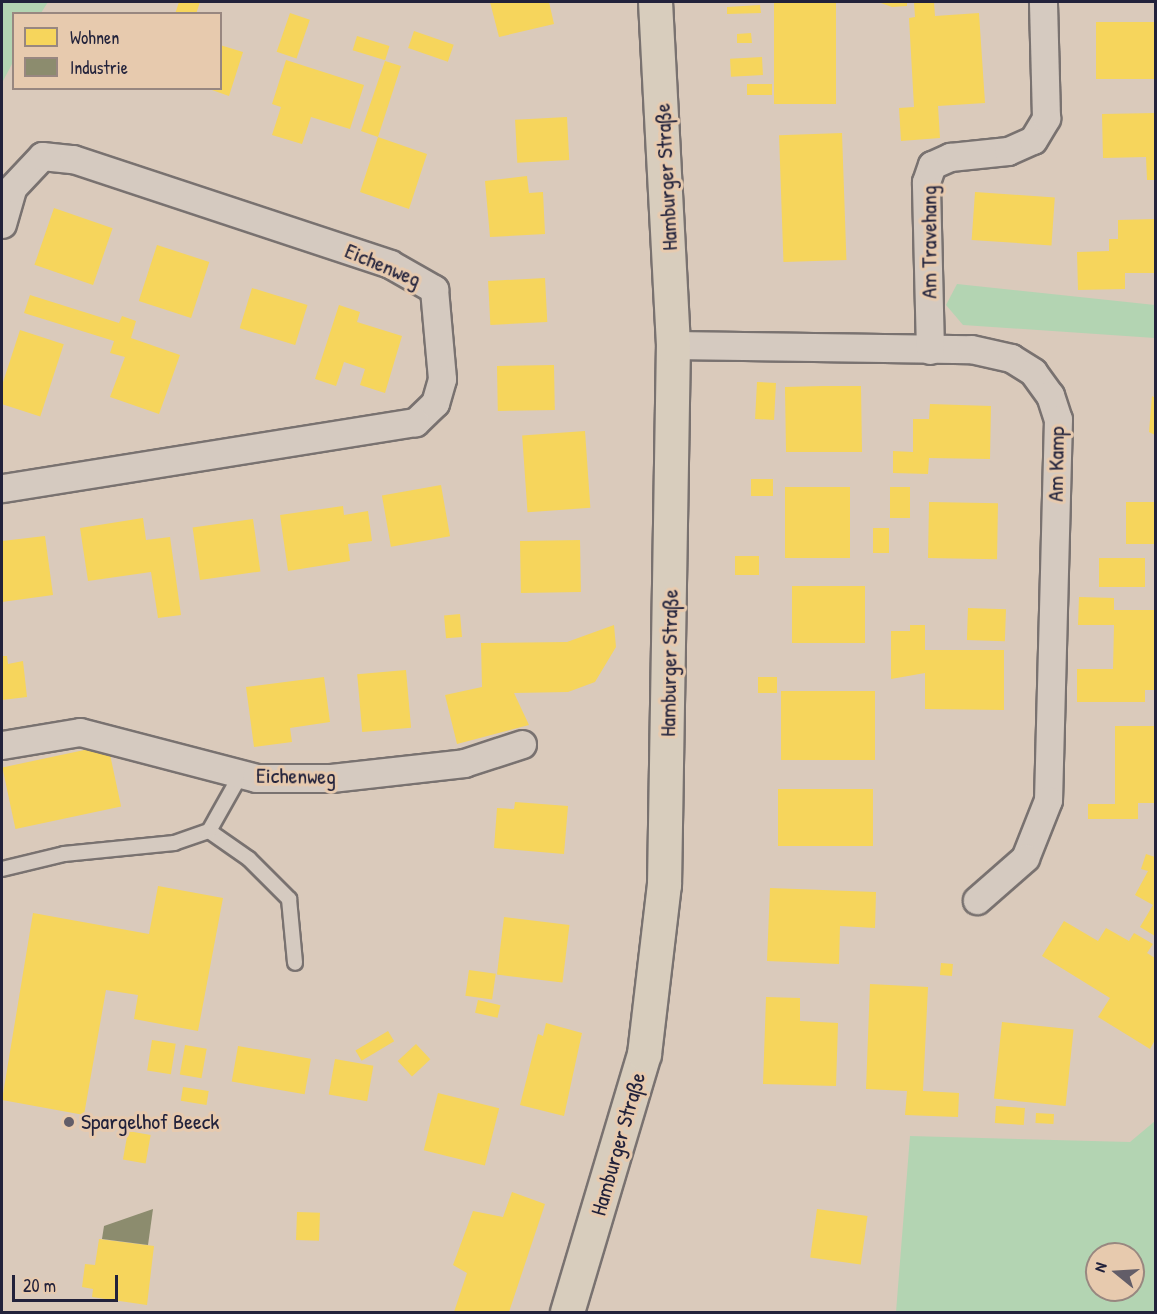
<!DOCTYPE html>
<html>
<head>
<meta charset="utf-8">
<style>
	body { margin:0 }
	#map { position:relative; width:1157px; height:1314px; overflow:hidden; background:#dacabb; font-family:"Patrick Hand",sans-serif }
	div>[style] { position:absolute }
	.green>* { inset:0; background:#b3d4b2 }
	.homes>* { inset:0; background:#f6d55c; transform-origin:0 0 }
	.industry>* { inset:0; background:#8c8c6e }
	.roads { filter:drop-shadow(2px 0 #797270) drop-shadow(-2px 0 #797270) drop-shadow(0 2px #797270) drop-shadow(0 -2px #797270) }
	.service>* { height:14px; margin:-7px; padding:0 7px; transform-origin:7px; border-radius:7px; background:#d5cac0 }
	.minor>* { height:27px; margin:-13.5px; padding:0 13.5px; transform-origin:13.5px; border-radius:13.5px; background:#d5cac0 }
	.primary>* { height:33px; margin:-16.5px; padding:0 16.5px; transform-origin:16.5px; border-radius:16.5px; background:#d8cdbd }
	.dots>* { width:16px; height:16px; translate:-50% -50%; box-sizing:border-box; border:3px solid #e7caae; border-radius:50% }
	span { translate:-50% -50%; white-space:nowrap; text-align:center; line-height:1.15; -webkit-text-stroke:6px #e7caae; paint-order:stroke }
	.street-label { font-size:22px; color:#22223b }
	.poi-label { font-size:22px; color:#22223b }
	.left { translate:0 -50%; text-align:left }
	.frame { position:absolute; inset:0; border:3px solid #22223b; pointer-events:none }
	.legend { position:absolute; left:12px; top:12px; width:210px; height:78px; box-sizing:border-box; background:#e7caae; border:2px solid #988780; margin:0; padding:8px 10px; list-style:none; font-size:18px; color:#22223b }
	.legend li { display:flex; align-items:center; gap:12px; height:30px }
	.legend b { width:30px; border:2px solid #988780 }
	.north { position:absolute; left:1085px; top:1242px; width:60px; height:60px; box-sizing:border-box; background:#e7caae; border:2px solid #988780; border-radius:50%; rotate:288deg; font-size:16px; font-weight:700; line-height:24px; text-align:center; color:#22223b }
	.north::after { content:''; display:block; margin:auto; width:21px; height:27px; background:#625d68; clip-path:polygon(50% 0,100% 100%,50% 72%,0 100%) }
	.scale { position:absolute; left:12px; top:1275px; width:106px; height:27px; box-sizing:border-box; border:3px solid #22223b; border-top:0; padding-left:8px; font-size:18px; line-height:21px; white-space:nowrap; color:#22223b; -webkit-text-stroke:4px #e7caae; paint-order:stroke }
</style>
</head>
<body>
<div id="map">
	<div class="green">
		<i style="clip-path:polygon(2px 2px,48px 2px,41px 13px,14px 14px,13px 62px,2px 83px)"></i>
		<i style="clip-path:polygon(957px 284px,1155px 305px,1155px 338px,963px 325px,946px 305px)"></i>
		<i style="clip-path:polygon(evenodd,1155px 1121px,1155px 1312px,896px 1312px,910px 1136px,1130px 1142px,1155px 1121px,1097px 1254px,1133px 1254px,1133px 1290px,1097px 1290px,1097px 1254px)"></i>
	</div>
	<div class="homes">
		<i style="clip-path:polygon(179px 2px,200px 2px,196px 14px,175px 14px)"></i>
		<i style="clip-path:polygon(490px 2px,549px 2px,554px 24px,499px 37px)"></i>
		<i style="left:774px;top:2px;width:62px;height:102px"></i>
		<i style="clip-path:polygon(878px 2px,907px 2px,907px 6px,892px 7px)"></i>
		<i style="clip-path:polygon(914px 2px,934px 2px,935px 16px,979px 13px,985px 103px,938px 106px,940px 138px,901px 141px,899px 108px,914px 107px,909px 18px,915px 17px)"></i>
		<i style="clip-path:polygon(760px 5px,761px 13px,727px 14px,727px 7px)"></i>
		<i style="left:290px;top:13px;width:21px;height:41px;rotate:19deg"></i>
		<i style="left:1155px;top:22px;width:57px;height:59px;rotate:90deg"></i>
		<i style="left:414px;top:31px;width:42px;height:18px;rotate:19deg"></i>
		<i style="clip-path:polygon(751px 33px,752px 43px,737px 43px,737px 34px)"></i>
		<i style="left:357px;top:36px;width:34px;height:15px;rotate:17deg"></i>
		<i style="clip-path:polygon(220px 45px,243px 52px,229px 96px,209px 89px,220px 88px)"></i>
		<i style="left:762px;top:57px;width:18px;height:32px;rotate:87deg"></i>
		<i style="clip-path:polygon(286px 60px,364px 85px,350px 129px,311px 117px,302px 144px,272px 135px,281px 107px,272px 104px)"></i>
		<i style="clip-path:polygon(385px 61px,401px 66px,378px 137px,427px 154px,409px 209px,360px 192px,378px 137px,361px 131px)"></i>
		<i style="left:772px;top:84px;width:11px;height:25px;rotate:90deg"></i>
		<i style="clip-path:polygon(1155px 113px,1155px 180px,1147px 180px,1146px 157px,1103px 158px,1102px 114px)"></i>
		<i style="left:567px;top:117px;width:43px;height:52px;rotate:87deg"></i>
		<i style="left:842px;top:133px;width:127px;height:63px;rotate:88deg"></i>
		<i style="clip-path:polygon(527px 176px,529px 193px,543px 192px,545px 234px,490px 237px,485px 181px)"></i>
		<i style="left:975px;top:192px;width:80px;height:48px;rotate:4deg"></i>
		<i style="left:54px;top:208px;width:62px;height:60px;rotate:19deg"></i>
		<i style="clip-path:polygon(1155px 219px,1155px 273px,1125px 273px,1125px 289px,1078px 290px,1077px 252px,1109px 251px,1109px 239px,1118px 239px,1118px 220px)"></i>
		<i style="left:157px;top:245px;width:55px;height:59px;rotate:18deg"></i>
		<i style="left:545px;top:278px;width:44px;height:57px;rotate:87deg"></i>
		<i style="left:252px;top:288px;width:58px;height:42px;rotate:17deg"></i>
		<i style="clip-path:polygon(30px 295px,119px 323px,122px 316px,136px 321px,131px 338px,180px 355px,159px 414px,110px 397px,125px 357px,110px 353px,114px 341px,24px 313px)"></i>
		<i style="clip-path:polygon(339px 305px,360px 312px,357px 322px,402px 336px,385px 393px,360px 385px,365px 369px,344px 362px,336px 386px,315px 379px)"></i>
		<i style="left:20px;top:330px;width:46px;height:76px;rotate:18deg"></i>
		<i style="left:554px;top:365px;width:45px;height:57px;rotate:89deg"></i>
		<i style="left:757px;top:382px;width:19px;height:37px;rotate:3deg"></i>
		<i style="clip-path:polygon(823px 386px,861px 386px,862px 452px,786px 452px,785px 387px)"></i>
		<i style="clip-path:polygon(1152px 396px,1155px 398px,1155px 435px,1149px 432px)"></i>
		<i style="clip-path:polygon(930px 404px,991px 406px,990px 459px,929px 458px,928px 474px,893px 473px,893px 451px,913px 452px,913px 419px,929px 419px)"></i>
		<i style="left:585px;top:431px;width:77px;height:63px;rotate:86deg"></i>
		<i style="left:751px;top:479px;width:22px;height:17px"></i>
		<i style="left:441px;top:485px;width:52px;height:60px;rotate:80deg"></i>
		<i style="left:785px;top:487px;width:65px;height:71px"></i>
		<i style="left:890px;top:487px;width:20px;height:31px"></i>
		<i style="left:929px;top:502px;width:69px;height:56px;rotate:1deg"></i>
		<i style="left:1126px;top:502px;width:29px;height:42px"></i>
		<i style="clip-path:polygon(343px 506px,344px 515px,368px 511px,372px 541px,348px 544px,350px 561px,288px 571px,280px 515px)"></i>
		<i style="clip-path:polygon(143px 518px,146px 540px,170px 537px,181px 615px,158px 618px,151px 572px,88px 581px,80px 528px)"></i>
		<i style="left:253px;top:519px;width:53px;height:61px;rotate:82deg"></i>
		<i style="left:873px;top:528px;width:16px;height:25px"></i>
		<i style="clip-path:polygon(45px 536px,53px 595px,2px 602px,2px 541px)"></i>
		<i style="left:580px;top:540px;width:52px;height:60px;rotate:89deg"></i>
		<i style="left:735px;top:556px;width:24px;height:19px"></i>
		<i style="left:1099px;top:558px;width:46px;height:29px"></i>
		<i style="left:865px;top:586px;width:57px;height:73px;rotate:90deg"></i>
		<i style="clip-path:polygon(1079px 597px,1114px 598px,1114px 610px,1155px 610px,1155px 690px,1145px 690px,1145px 702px,1077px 702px,1077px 669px,1113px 669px,1114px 625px,1078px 625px)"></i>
		<i style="left:968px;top:608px;width:38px;height:32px;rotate:2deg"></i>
		<i style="left:460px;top:614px;width:23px;height:16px;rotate:85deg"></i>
		<i style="clip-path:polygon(614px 625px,616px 647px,595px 682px,568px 692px,514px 693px,529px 725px,457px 744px,445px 695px,482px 687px,481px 643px,567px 642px)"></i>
		<i style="clip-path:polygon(910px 625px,925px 625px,925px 650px,1004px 650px,1004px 710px,925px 709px,925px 673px,891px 679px,891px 631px,910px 631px)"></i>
		<i style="clip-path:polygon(2px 656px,7px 656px,8px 664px,23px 661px,27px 697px,2px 700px)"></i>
		<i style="left:406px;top:670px;width:58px;height:49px;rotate:85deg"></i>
		<i style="clip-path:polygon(324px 677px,330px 722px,290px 728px,292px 742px,254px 747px,246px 687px)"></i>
		<i style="left:758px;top:677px;width:19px;height:16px"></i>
		<i style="left:781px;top:691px;width:94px;height:69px"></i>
		<i style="clip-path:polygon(1115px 726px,1155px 726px,1155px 803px,1138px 803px,1138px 819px,1088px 819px,1088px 804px,1115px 804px)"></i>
		<i style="left:108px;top:745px;width:63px;height:108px;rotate:78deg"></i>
		<i style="left:873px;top:789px;width:57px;height:95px;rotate:90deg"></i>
		<i style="clip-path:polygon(515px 802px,568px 806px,564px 854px,494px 848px,497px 808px,514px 809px)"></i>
		<i style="clip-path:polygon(1146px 854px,1155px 857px,1155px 936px,1140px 927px,1153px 905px,1135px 895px,1148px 871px,1141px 869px)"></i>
		<i style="clip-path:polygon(158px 886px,223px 898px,198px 1031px,134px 1019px,138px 995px,106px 990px,84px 1115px,2px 1100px,33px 913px,149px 934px)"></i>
		<i style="clip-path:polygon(770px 888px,876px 892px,875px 928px,840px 926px,839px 964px,767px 961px)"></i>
		<i style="left:504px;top:917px;width:66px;height:58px;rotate:7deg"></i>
		<i style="clip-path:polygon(1064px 921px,1098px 941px,1106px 928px,1129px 941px,1134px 933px,1153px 944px,1147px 953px,1155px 958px,1155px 1040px,1150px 1049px,1098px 1017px,1110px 998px,1042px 956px)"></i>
		<i style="left:941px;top:963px;width:12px;height:12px;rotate:5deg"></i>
		<i style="left:469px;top:970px;width:27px;height:26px;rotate:8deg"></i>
		<i style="clip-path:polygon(870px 984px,928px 987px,923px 1091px,959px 1093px,958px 1117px,905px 1115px,907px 1091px,866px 1089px)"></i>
		<i style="clip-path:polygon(766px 997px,800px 998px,800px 1021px,838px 1023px,836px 1086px,763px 1084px)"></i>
		<i style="left:478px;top:1000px;width:23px;height:13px;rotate:13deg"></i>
		<i style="left:1002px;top:1022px;width:72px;height:77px;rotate:6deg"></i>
		<i style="clip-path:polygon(546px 1023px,582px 1033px,564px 1116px,520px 1105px,538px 1034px,543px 1036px)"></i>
		<i style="left:388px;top:1031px;width:12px;height:38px;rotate:59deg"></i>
		<i style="left:152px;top:1040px;width:24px;height:31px;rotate:9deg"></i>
		<i style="left:416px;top:1044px;width:21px;height:25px;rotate:47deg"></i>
		<i style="left:185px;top:1045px;width:22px;height:30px;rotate:10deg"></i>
		<i style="left:238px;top:1046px;width:74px;height:36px;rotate:10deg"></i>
		<i style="left:335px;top:1059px;width:39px;height:36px;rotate:10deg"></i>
		<i style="left:183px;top:1087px;width:26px;height:14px;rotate:9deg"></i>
		<i style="left:438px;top:1093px;width:63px;height:59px;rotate:14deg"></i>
		<i style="left:996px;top:1106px;width:29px;height:17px;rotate:4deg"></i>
		<i style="left:1036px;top:1113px;width:18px;height:10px;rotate:3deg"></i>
		<i style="left:128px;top:1131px;width:23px;height:29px;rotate:10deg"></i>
		<i style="clip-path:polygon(512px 1192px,545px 1204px,509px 1312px,454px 1312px,467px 1273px,453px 1265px,473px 1211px,503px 1217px)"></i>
		<i style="left:817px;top:1209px;width:51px;height:49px;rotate:8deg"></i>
		<i style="left:297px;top:1212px;width:23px;height:28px;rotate:2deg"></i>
		<i style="clip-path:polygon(99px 1239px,154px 1246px,147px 1305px,92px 1297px,93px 1289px,82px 1287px,85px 1264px,95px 1265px)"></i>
	</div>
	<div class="industry">
		<i style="clip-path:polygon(153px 1209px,148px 1245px,102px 1239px,104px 1226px)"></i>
	</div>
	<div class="roads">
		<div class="service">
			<i style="left:209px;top:831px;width:49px;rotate:35deg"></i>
			<i style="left:249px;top:859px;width:57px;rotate:45deg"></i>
			<i style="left:289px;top:899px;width:64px;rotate:84.6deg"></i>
			<i style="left:2px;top:869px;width:64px;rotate:-13.6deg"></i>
			<i style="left:64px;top:854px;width:111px;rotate:-5.7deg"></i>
			<i style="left:174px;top:843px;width:37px;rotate:-19deg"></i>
			<i style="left:209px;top:831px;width:65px;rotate:-60.7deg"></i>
		</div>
		<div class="minor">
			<i style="left:2px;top:224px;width:37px;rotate:-74deg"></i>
			<i style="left:12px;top:188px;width:44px;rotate:-46.8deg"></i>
			<i style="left:42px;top:156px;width:31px;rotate:6deg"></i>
			<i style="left:73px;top:159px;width:334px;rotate:18.3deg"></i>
			<i style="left:390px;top:264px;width:51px;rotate:29.6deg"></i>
			<i style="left:434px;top:289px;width:90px;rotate:84.9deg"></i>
			<i style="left:442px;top:379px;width:25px;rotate:106deg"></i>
			<i style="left:435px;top:403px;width:28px;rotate:136deg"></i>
			<i style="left:415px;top:422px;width:418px;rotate:170.9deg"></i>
			<i style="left:673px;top:345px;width:298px;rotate:0.8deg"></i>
			<i style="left:971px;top:349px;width:41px;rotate:12.7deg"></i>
			<i style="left:1011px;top:358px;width:26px;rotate:32deg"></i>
			<i style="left:1033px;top:372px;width:29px;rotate:54deg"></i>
			<i style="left:1050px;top:395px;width:25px;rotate:72deg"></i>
			<i style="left:1058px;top:419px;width:381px;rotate:91.5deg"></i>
			<i style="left:1048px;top:800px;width:62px;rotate:111.6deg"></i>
			<i style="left:1025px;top:858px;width:64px;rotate:138.8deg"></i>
			<i style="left:930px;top:350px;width:168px;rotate:-91.4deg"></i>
			<i style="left:926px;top:182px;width:18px;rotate:-71deg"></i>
			<i style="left:932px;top:165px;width:20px;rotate:-24deg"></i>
			<i style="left:950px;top:157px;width:58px;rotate:-5.9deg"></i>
			<i style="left:1008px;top:151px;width:27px;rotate:-24deg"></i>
			<i style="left:1033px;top:140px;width:26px;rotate:-59deg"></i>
			<i style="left:1046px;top:118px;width:116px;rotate:-91.5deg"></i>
			<i style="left:2px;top:745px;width:79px;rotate:-9.5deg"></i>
			<i style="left:80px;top:732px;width:182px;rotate:14.6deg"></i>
			<i style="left:256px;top:778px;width:75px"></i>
			<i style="left:331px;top:778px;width:134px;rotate:-6.4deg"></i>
			<i style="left:464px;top:763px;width:61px;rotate:-18.1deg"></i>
		</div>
		<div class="primary">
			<i style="left:567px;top:1312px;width:269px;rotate:-73.4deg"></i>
			<i style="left:644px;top:1054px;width:170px;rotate:-83.3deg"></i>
			<i style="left:664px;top:885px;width:540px;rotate:-89.05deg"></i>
			<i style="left:673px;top:345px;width:343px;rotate:-93deg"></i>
		</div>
	</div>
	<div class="dots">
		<i style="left:69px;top:1122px;background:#625d68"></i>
	</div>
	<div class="street-label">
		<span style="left:666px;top:177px;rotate:-93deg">Hamburger Straße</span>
		<span style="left:929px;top:242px;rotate:-90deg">Am Travehang</span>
		<span style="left:383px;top:265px;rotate:23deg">Eichenweg</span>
		<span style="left:1056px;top:464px;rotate:-89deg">Am Kamp</span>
		<span style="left:669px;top:663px;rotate:-89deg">Hamburger Straße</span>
		<span style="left:296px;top:776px;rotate:1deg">Eichenweg</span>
		<span style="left:618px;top:1144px;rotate:-74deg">Hamburger Straße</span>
	</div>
	<div class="poi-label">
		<span class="left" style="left:81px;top:1122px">Spargelhof Beeck</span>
	</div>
	<div class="frame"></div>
	<ul class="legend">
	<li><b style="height:16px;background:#f6d55c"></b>Wohnen</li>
	<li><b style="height:16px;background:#8c8c6e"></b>Industrie</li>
	</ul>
	<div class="north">N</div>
	<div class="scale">20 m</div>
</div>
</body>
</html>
